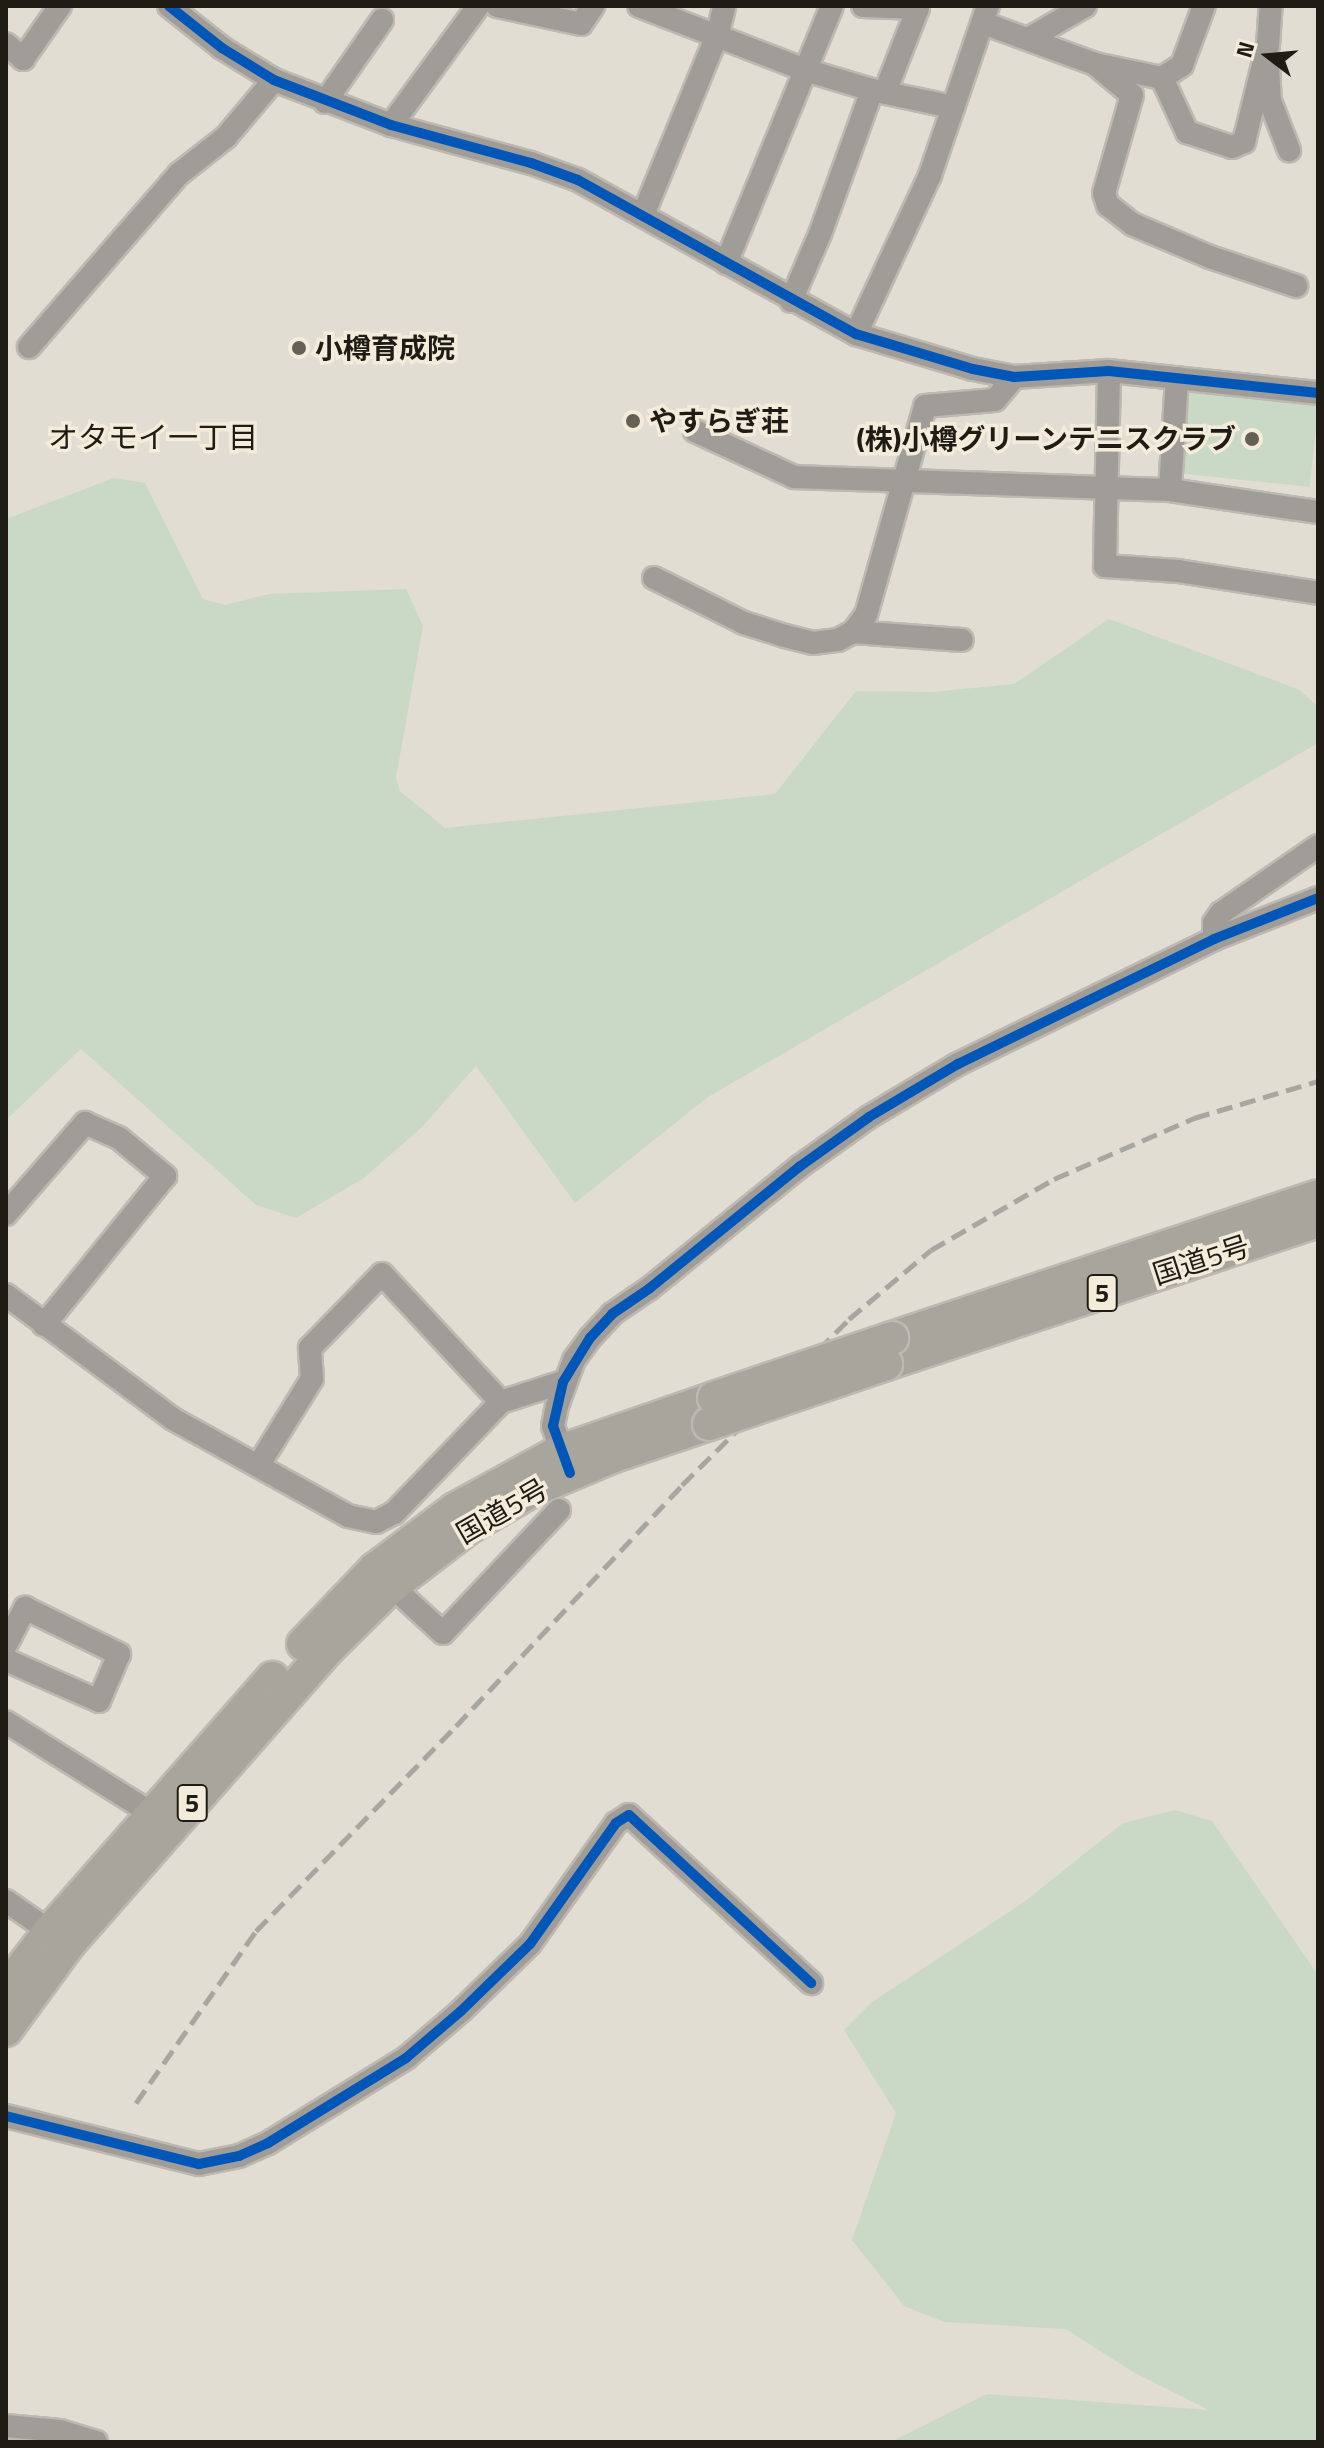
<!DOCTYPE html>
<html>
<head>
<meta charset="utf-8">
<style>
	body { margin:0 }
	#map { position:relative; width:1324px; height:2448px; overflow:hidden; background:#e1ddd3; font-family:"Titillium Web","Noto Sans JP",sans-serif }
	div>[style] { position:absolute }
	.green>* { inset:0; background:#c9d9c5; transform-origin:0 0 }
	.roads { filter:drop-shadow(2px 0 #bdb9b2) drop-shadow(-2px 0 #bdb9b2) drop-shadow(0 2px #bdb9b2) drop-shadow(0 -2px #bdb9b2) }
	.minor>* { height:22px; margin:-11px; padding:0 11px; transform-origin:11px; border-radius:11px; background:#a09d99 }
	.highway>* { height:32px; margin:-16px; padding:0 16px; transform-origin:16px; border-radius:16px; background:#a8a59d }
	.rail>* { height:5px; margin-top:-2.5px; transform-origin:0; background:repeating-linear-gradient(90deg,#a7a6a0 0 16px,transparent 0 24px) }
	.bridges { filter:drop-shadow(2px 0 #bdb9b2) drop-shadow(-2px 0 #bdb9b2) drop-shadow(0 2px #bdb9b2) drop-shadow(0 -2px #bdb9b2) }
	.highway-bridge>* { height:32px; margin:-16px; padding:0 16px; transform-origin:16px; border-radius:16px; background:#a8a59d }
	.cycleway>* { height:10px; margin:-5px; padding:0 5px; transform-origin:5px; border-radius:5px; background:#0057b8 }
	.dots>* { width:22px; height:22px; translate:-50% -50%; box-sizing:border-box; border:4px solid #f4ecda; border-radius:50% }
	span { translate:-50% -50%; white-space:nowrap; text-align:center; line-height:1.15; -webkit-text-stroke:7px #f4ecda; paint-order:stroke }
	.shield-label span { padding:2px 6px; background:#f4ecda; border:2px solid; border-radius:6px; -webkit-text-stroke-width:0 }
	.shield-label { font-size:26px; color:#1f1c15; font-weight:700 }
	.poi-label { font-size:28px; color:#1f1c15; font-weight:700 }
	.left { translate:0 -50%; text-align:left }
	.right { translate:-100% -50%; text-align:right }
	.street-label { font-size:28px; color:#1f1c15 }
	.neighbourhood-label { font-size:30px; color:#1f1c15 }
	.frame { position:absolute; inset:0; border:8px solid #1f1c15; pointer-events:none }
	.north { position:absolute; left:1228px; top:16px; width:80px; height:80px; -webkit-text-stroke:6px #f4ecda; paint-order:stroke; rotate:286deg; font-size:22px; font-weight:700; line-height:32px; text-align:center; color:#1f1c15 }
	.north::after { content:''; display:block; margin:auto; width:28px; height:36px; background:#1f1c15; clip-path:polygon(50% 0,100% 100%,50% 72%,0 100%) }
</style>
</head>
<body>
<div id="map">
	<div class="green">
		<i style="left:1190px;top:392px;width:129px;height:82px;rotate:6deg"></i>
		<i style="clip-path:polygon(114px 478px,145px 483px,203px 599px,225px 605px,269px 594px,406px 589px,423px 626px,396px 778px,400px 791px,445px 828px,775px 794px,856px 691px,932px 692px,1014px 684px,1109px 619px,1300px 690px,1318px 707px,1318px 743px,708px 1097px,575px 1203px,476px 1066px,422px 1127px,364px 1178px,296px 1218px,256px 1205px,81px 1049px,6px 1120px,6px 519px)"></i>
		<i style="clip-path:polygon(1175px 1810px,1212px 1821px,1318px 1975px,1318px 2442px,891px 2442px,987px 2394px,1209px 2410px,1133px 2372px,1066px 2329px,944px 2322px,904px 2306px,852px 2240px,896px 2113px,844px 2030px,872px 2002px,1024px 1902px,1123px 1823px)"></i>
	</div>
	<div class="roads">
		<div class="minor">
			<i style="left:169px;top:6px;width:68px;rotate:38.4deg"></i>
			<i style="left:222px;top:48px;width:61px;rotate:31.6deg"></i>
			<i style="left:274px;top:80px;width:125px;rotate:21deg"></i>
			<i style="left:391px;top:125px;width:145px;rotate:15.2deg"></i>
			<i style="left:531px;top:163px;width:50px;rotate:19.9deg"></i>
			<i style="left:578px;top:180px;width:318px;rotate:29deg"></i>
			<i style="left:856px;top:334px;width:122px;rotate:16.7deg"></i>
			<i style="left:973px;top:369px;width:42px;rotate:11deg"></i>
			<i style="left:1014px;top:377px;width:95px;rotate:-3.6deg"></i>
			<i style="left:1109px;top:371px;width:210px;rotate:6deg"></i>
			<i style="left:497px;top:6px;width:86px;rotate:12.1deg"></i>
			<i style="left:581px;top:24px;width:22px;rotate:-56deg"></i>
			<i style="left:639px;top:6px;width:178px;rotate:21.1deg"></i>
			<i style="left:805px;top:70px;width:70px;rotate:16.6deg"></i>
			<i style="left:872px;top:90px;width:83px;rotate:11.9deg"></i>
			<i style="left:863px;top:6px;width:55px;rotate:2.1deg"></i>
			<i style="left:918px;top:8px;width:90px;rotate:111.4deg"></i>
			<i style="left:983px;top:23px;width:119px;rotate:20.1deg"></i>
			<i style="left:1095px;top:64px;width:68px;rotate:11.8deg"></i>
			<i style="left:1162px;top:78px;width:24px;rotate:-33deg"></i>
			<i style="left:1182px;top:65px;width:63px;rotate:-69.6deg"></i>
			<i style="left:1028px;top:39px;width:66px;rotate:-30.1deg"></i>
			<i style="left:6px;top:44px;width:23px;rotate:41deg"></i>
			<i style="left:23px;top:59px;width:65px;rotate:-55.1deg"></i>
			<i style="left:1095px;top:64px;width:48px;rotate:40deg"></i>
			<i style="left:1132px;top:95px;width:102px;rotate:105.9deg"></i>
			<i style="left:1104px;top:193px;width:13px;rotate:72deg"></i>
			<i style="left:1108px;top:205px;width:31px;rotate:38deg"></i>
			<i style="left:1132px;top:224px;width:85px;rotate:22.9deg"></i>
			<i style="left:1210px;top:257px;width:91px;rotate:18.6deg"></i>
			<i style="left:1268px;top:66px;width:35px;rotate:87deg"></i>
			<i style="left:1270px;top:101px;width:53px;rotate:68.8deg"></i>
			<i style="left:1162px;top:78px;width:60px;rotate:65.2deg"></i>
			<i style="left:1187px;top:132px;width:47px;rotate:18.4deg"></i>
			<i style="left:1232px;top:147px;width:13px;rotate:-23deg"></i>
			<i style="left:1244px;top:142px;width:100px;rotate:-76.1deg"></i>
			<i style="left:1268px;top:45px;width:39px;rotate:-86deg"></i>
			<i style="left:325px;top:102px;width:100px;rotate:-55.2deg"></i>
			<i style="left:391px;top:125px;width:147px;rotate:-53.8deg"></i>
			<i style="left:643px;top:215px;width:197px;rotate:-67.6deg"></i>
			<i style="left:718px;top:33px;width:28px;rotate:-77deg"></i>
			<i style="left:726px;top:263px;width:278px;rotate:-67.6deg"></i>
			<i style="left:791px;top:301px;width:73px;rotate:-66.6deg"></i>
			<i style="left:820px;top:234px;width:153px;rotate:-70.1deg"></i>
			<i style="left:856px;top:334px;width:175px;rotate:-65deg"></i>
			<i style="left:930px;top:175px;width:179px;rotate:-71.1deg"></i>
			<i style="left:29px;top:347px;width:229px;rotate:-49.1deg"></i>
			<i style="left:179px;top:174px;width:60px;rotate:-38.2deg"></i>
			<i style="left:226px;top:137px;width:75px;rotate:-49.9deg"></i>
			<i style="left:1109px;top:371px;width:195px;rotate:91.2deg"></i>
			<i style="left:1105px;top:566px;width:73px;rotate:3.9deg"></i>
			<i style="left:1178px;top:571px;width:142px;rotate:8.9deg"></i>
			<i style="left:695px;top:431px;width:109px;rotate:24.9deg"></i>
			<i style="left:794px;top:477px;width:376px;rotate:2deg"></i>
			<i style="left:1170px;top:490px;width:150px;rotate:8.5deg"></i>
			<i style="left:1170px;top:490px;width:112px;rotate:-86.4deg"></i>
			<i style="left:654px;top:578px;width:101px;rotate:26.6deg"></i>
			<i style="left:744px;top:623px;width:43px;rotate:17.6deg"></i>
			<i style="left:785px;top:636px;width:29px;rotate:14deg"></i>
			<i style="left:813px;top:643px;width:25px;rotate:-7deg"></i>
			<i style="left:838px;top:640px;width:17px;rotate:-28deg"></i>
			<i style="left:853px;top:632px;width:21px;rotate:-53deg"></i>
			<i style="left:866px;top:615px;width:217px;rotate:-74.2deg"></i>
			<i style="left:925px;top:406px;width:70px;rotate:-4.9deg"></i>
			<i style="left:995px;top:400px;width:30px;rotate:-50deg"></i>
			<i style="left:853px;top:632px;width:109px;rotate:4.2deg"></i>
			<i style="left:1214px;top:939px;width:16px;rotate:-90deg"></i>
			<i style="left:1214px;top:923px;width:12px;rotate:-55deg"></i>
			<i style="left:1221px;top:913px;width:118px;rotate:-34.6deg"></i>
			<i style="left:6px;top:1214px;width:121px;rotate:-49deg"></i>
			<i style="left:85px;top:1123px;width:37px;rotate:24deg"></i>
			<i style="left:119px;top:1138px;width:60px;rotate:39.6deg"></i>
			<i style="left:165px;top:1176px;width:192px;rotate:129.1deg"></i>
			<i style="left:6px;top:1295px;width:208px;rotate:36.6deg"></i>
			<i style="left:173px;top:1419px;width:200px;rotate:29deg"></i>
			<i style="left:348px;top:1516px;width:29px;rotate:12deg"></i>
			<i style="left:376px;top:1522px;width:20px;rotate:-27deg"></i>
			<i style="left:394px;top:1513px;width:154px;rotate:-46.1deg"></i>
			<i style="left:501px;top:1402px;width:65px;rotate:-17.9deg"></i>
			<i style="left:565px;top:1461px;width:37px;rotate:-109deg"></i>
			<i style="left:553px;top:1426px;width:20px;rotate:-79deg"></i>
			<i style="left:557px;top:1406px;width:49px;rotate:-69.7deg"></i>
			<i style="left:574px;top:1360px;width:27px;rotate:-54deg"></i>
			<i style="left:590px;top:1338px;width:33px;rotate:-47deg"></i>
			<i style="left:612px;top:1314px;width:46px;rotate:-34.4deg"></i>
			<i style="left:650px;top:1288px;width:192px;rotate:-39.1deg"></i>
			<i style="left:799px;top:1167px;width:86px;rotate:-35.5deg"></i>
			<i style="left:869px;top:1117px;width:104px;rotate:-30.8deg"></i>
			<i style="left:958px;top:1064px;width:285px;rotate:-26deg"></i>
			<i style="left:1214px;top:939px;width:112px;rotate:-21.5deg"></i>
			<i style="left:258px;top:1466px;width:102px;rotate:-58.2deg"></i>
			<i style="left:312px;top:1379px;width:31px;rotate:-94deg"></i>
			<i style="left:310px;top:1348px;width:103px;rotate:-45.8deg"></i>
			<i style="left:382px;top:1274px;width:175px;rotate:47.1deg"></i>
			<i style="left:384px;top:1579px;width:80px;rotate:42.5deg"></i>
			<i style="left:443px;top:1633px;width:169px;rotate:-46.7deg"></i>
			<i style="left:6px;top:1645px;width:42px;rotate:-62.8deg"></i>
			<i style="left:25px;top:1608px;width:105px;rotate:26.1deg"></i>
			<i style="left:119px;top:1654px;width:51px;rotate:113.1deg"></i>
			<i style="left:99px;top:1701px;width:102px;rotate:-156.2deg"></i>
			<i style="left:6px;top:1722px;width:186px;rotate:32.1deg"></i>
			<i style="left:6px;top:1901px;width:67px;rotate:34.6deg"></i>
			<i style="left:6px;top:2116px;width:199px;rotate:14deg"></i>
			<i style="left:199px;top:2164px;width:41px;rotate:-11.3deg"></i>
			<i style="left:239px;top:2156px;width:32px;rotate:-24deg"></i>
			<i style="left:268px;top:2143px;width:162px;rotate:-31.6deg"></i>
			<i style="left:406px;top:2058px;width:72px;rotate:-40.5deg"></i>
			<i style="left:461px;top:2011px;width:96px;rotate:-44.2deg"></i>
			<i style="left:530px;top:1944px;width:148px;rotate:-54.6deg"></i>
			<i style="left:616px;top:1823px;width:15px;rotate:-32deg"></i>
			<i style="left:629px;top:1815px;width:248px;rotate:42.7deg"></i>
			<i style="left:6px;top:2426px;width:54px;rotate:5.3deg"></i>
			<i style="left:60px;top:2431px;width:38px;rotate:17deg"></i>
		</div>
		<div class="highway">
			<i style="left:892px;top:1338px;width:449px;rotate:-18.4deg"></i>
			<i style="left:886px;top:1364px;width:455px;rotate:-18.3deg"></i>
			<i style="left:303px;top:1644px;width:104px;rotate:-46.2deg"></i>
			<i style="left:375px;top:1569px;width:100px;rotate:-36.9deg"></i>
			<i style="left:455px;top:1509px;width:121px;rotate:-28.7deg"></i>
			<i style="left:561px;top:1451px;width:162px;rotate:-19.1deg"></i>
			<i style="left:6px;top:1988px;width:72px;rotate:-52.3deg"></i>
			<i style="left:50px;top:1931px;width:337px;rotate:-48.7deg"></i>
			<i style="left:6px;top:2030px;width:105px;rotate:-53.9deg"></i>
			<i style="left:68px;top:1945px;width:391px;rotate:-48.7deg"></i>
			<i style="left:326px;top:1651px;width:91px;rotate:-44.6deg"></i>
			<i style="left:391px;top:1587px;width:97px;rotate:-37.5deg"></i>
			<i style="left:468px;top:1528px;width:73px;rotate:-30.4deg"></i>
			<i style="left:531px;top:1491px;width:90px;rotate:-22.9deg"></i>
			<i style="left:614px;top:1456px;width:100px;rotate:-18.6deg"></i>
		</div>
	</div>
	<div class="rail">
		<i style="left:136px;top:2103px;width:210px;rotate:-55.1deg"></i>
		<i style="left:256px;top:1931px;width:286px;rotate:-45.7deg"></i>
		<i style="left:456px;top:1726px;width:330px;rotate:-46.8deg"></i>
		<i style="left:682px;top:1485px;width:235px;rotate:-44.8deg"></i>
		<i style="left:849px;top:1319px;width:107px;rotate:-40.1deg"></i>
		<i style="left:931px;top:1250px;width:142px;rotate:-30deg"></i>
		<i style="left:1054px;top:1179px;width:153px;rotate:-23.5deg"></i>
		<i style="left:1194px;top:1118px;width:129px;rotate:-16.6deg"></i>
	</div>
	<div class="bridges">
		<div class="highway-bridge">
			<i style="left:714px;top:1398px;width:188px;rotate:-18.6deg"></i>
			<i style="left:709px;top:1424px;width:187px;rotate:-18.7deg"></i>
		</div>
	</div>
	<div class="cycleway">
		<i style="left:169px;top:6px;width:68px;rotate:38.4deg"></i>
		<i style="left:222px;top:48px;width:61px;rotate:31.6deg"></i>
		<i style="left:274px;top:80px;width:125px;rotate:21deg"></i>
		<i style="left:391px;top:125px;width:145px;rotate:15.2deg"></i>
		<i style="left:531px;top:163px;width:50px;rotate:19.9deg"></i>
		<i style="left:578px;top:180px;width:318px;rotate:29deg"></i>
		<i style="left:856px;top:334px;width:122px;rotate:16.7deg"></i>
		<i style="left:973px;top:369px;width:42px;rotate:11deg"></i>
		<i style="left:1014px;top:377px;width:95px;rotate:-3.6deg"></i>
		<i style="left:1109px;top:371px;width:210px;rotate:6deg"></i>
		<i style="left:570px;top:1473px;width:50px;rotate:-109.9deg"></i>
		<i style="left:553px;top:1426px;width:45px;rotate:-77.2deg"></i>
		<i style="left:563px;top:1382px;width:52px;rotate:-58.5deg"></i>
		<i style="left:590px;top:1338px;width:33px;rotate:-47deg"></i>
		<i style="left:612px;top:1314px;width:46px;rotate:-34.4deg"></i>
		<i style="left:650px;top:1288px;width:192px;rotate:-39.1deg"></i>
		<i style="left:799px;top:1167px;width:86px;rotate:-35.5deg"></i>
		<i style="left:869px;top:1117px;width:104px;rotate:-30.8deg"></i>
		<i style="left:958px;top:1064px;width:285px;rotate:-26deg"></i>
		<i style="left:1214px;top:939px;width:112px;rotate:-21.5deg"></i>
		<i style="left:6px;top:2116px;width:199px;rotate:14deg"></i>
		<i style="left:199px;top:2164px;width:41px;rotate:-11.3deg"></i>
		<i style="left:239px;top:2156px;width:32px;rotate:-24deg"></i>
		<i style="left:268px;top:2143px;width:162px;rotate:-31.6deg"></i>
		<i style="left:406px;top:2058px;width:72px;rotate:-40.5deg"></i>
		<i style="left:461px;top:2011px;width:96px;rotate:-44.2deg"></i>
		<i style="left:530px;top:1944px;width:148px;rotate:-54.6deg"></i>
		<i style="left:616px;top:1823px;width:15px;rotate:-32deg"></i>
		<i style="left:629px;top:1815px;width:248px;rotate:42.7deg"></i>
	</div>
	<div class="dots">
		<i style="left:299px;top:348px;background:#636058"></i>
		<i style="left:633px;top:421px;background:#636058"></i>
		<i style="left:1252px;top:439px;background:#636058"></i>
	</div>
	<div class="shield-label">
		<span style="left:1102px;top:1293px">5</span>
		<span style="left:192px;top:1803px">5</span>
	</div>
	<div class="poi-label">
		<span class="left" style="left:315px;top:348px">小樽育成院</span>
		<span class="left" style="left:649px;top:421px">やすらぎ荘</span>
		<span class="right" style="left:1236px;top:439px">(株)小樽グリーンテニスクラブ</span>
	</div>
	<div class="street-label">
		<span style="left:1201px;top:1260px;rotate:-18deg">国道5号</span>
		<span style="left:502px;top:1511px;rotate:-30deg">国道5号</span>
	</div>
	<div class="neighbourhood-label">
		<span style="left:153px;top:437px">オタモイ一丁目</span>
	</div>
	<div class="frame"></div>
	<div class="north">N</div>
</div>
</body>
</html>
